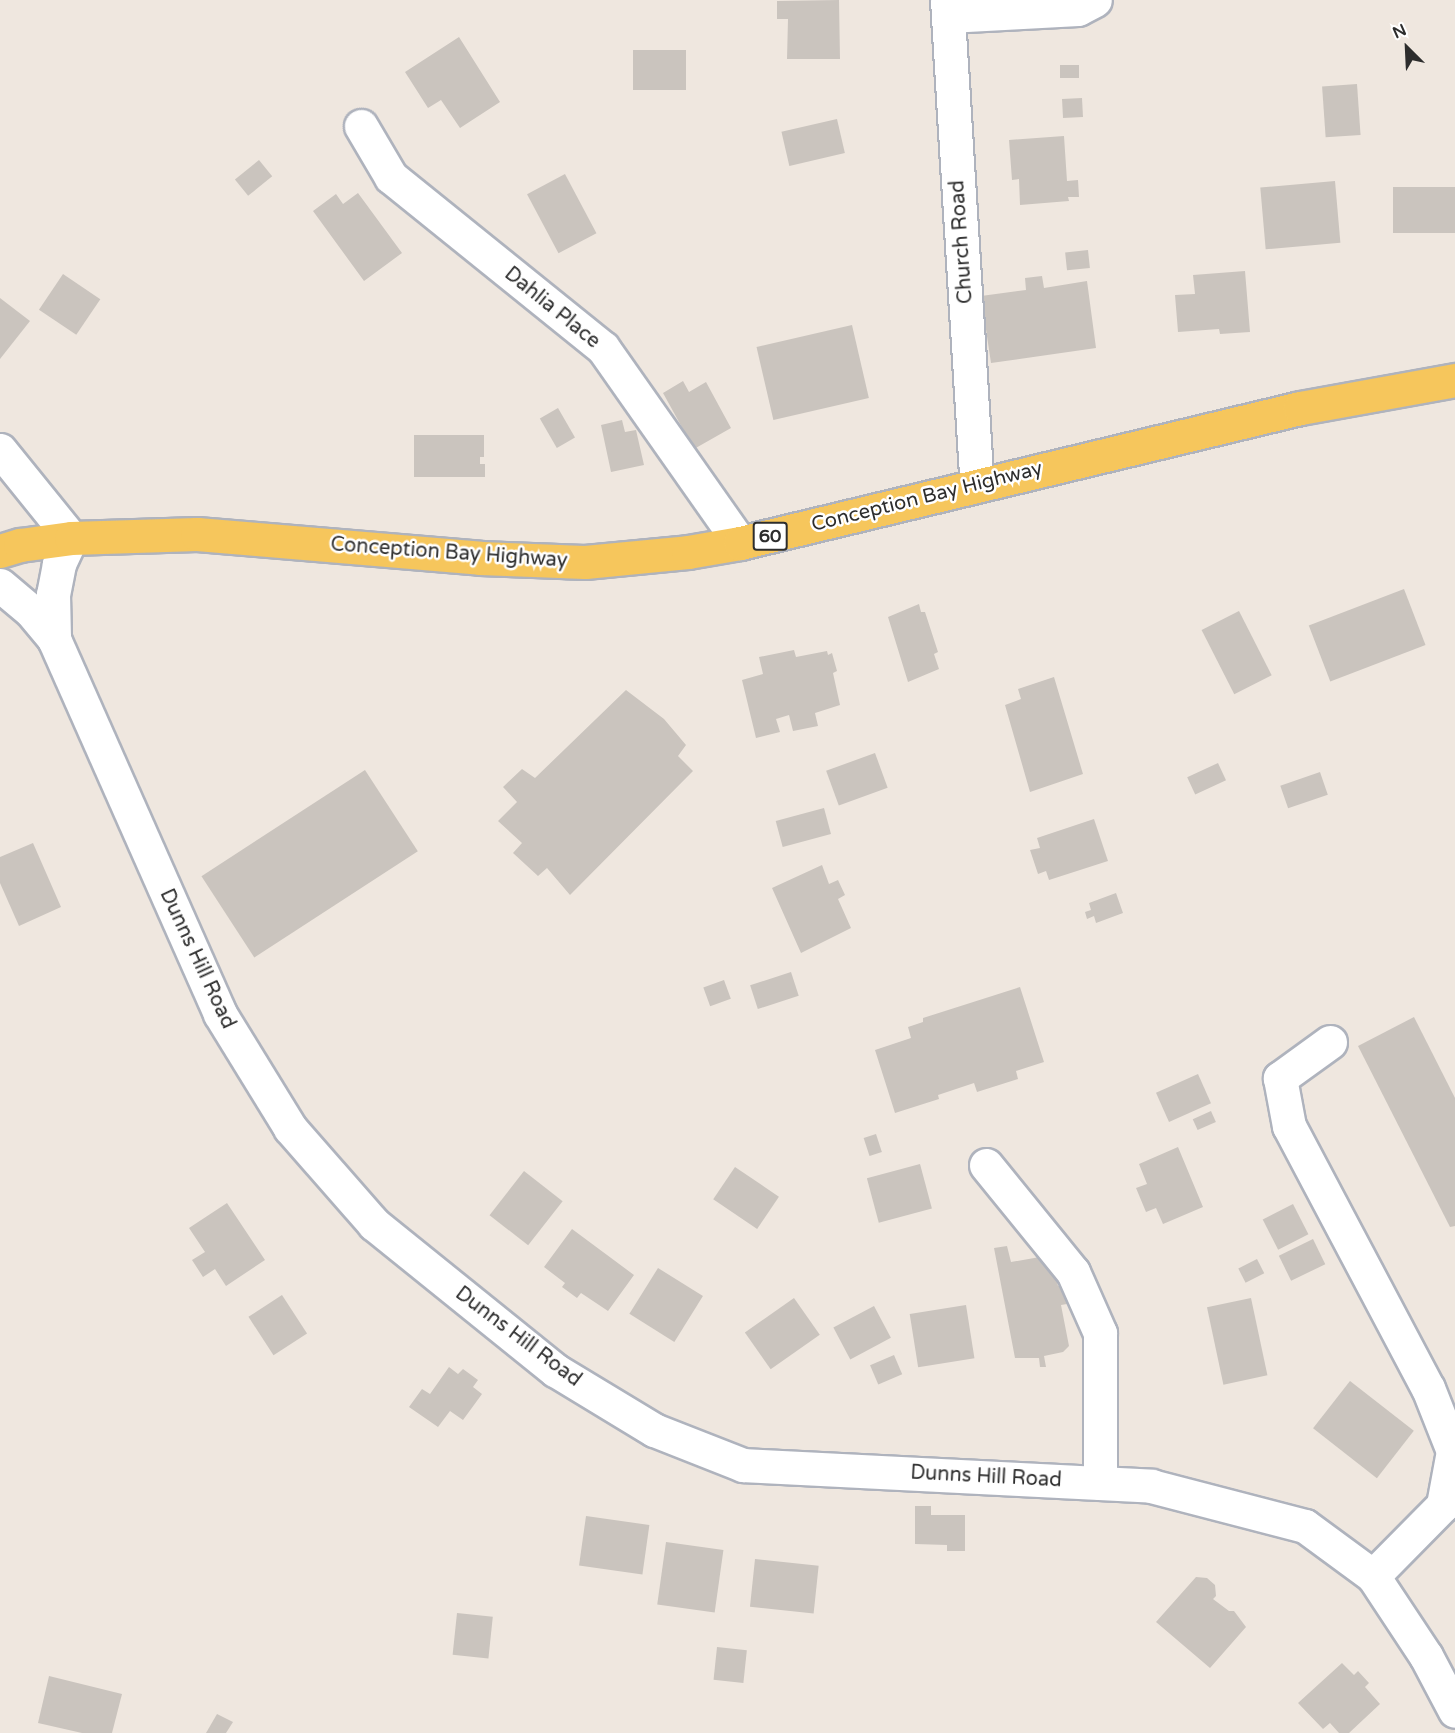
<!DOCTYPE html>
<html>
<head>
<meta charset="utf-8">
<style>
	body { margin:0 }
	#map { position:relative; width:1455px; height:1733px; overflow:hidden; background:#efe7df; font-family:"Varela Round",sans-serif }
	div>[style] { position:absolute }
	.building>* { inset:0; background:#cac4be; transform-origin:0 0 }
	.roads { filter:drop-shadow(2px 0 #afb3bd) drop-shadow(-2px 0 #afb3bd) drop-shadow(0 2px #afb3bd) drop-shadow(0 -2px #afb3bd) }
	.street>* { height:33px; margin:-16.5px; padding:0 16.5px; transform-origin:16.5px; border-radius:16.5px; background:#fff }
	.primary>* { height:33px; margin:-16.5px; padding:0 16.5px; transform-origin:16.5px; border-radius:16.5px; background:#f6c65c }
	span { translate:-50% -50%; white-space:nowrap; text-align:center; line-height:1.15; -webkit-text-stroke:5px #fff; paint-order:stroke }
	.shield-label span { padding:2px 4px; background:#fff; border:2px solid; border-radius:4px; -webkit-text-stroke-width:0 }
	.shield-label { font-size:18px; color:#2d2d2d; font-weight:700 }
	.street-label { font-size:20px; color:#2d2d2d }
	.north { position:absolute; left:1377px; top:18px; width:60px; height:60px; -webkit-text-stroke:4px #fff; paint-order:stroke; rotate:336deg; font-size:16px; font-weight:700; line-height:24px; text-align:center; color:#2d2d2d }
	.north::after { content:''; display:block; margin:auto; width:21px; height:27px; background:#2d2d2d; clip-path:polygon(50% 0,100% 100%,50% 72%,0 100%) }
</style>
</head>
<body>
<div id="map">
	<div class="building">
		<i style="clip-path:polygon(839px 0,840px 59px,787px 59px,788px 19px,777px 19px,777px 1px)"></i>
		<i style="clip-path:polygon(459px 37px,500px 102px,460px 128px,441px 100px,428px 108px,405px 72px)"></i>
		<i style="left:686px;top:50px;width:40px;height:53px;rotate:90deg"></i>
		<i style="left:1060px;top:65px;width:19px;height:13px"></i>
		<i style="left:1357px;top:84px;width:51px;height:35px;rotate:86deg"></i>
		<i style="left:1082px;top:98px;width:19px;height:20px;rotate:87deg"></i>
		<i style="left:837px;top:119px;width:35px;height:57px;rotate:77deg"></i>
		<i style="clip-path:polygon(1064px 136px,1067px 181px,1078px 180px,1079px 197px,1068px 197px,1069px 201px,1020px 205px,1019px 179px,1012px 180px,1009px 140px)"></i>
		<i style="left:259px;top:160px;width:21px;height:31px;rotate:51deg"></i>
		<i style="left:565px;top:174px;width:67px;height:43px;rotate:62deg"></i>
		<i style="left:1335px;top:181px;width:62px;height:75px;rotate:85deg"></i>
		<i style="left:1455px;top:187px;width:46px;height:62px;rotate:90deg"></i>
		<i style="clip-path:polygon(358px 193px,402px 253px,364px 281px,313px 211px,336px 194px,343px 204px)"></i>
		<i style="left:1088px;top:250px;width:18px;height:23px;rotate:84deg"></i>
		<i style="clip-path:polygon(1245px 271px,1250px 332px,1220px 334px,1219px 329px,1178px 332px,1175px 295px,1195px 294px,1193px 275px)"></i>
		<i style="left:63px;top:274px;width:45px;height:43px;rotate:34deg"></i>
		<i style="clip-path:polygon(1042px 276px,1044px 288px,1087px 281px,1096px 348px,991px 363px,981px 296px,1026px 290px,1025px 278px)"></i>
		<i style="clip-path:polygon(0 298px,30px 321px,0 359px)"></i>
		<i style="left:852px;top:325px;width:75px;height:98px;rotate:77deg"></i>
		<i style="clip-path:polygon(683px 381px,689px 392px,706px 382px,731px 428px,694px 449px,663px 393px)"></i>
		<i style="left:558px;top:408px;width:34px;height:21px;rotate:60deg"></i>
		<i style="clip-path:polygon(622px 420px,625px 432px,636px 430px,644px 465px,611px 472px,601px 425px)"></i>
		<i style="clip-path:polygon(414px 435px,484px 435px,484px 457px,480px 457px,480px 464px,485px 464px,485px 477px,414px 477px)"></i>
		<i style="left:1404px;top:589px;width:60px;height:102px;rotate:69deg"></i>
		<i style="clip-path:polygon(919px 604px,921px 612px,925px 612px,938px 652px,934px 654px,939px 669px,908px 682px,888px 617px)"></i>
		<i style="left:1239px;top:611px;width:72px;height:42px;rotate:63deg"></i>
		<i style="clip-path:polygon(794px 650px,796px 657px,827px 651px,828px 655px,832px 653px,837px 671px,833px 673px,840px 705px,815px 713px,818px 726px,793px 731px,789px 715px,776px 719px,780px 732px,756px 738px,742px 680px,763px 674px,759px 657px)"></i>
		<i style="clip-path:polygon(1054px 677px,1083px 774px,1030px 792px,1005px 705px,1021px 699px,1018px 689px)"></i>
		<i style="clip-path:polygon(626px 690px,664px 719px,686px 745px,678px 756px,693px 771px,570px 895px,547px 868px,538px 876px,513px 853px,522px 843px,498px 821px,517px 802px,503px 787px,522px 769px,535px 778px)"></i>
		<i style="left:875px;top:753px;width:37px;height:52px;rotate:70deg"></i>
		<i style="left:1218px;top:763px;width:19px;height:34px;rotate:65deg"></i>
		<i style="left:365px;top:770px;width:97px;height:195px;rotate:57deg"></i>
		<i style="left:1320px;top:772px;width:24px;height:42px;rotate:71deg"></i>
		<i style="left:824px;top:808px;width:27px;height:50px;rotate:75deg"></i>
		<i style="clip-path:polygon(1094px 819px,1108px 861px,1049px 880px,1046px 871px,1038px 874px,1030px 850px,1040px 848px,1037px 838px)"></i>
		<i style="clip-path:polygon(33px 843px,61px 907px,19px 926px,0 883px,0 857px)"></i>
		<i style="clip-path:polygon(822px 865px,829px 884px,838px 880px,845px 895px,838px 899px,851px 928px,801px 953px,772px 888px)"></i>
		<i style="clip-path:polygon(1116px 893px,1123px 913px,1096px 923px,1094px 916px,1087px 919px,1085px 912px,1091px 910px,1089px 903px)"></i>
		<i style="left:791px;top:972px;width:25px;height:43px;rotate:72deg"></i>
		<i style="left:724px;top:980px;width:20px;height:22px;rotate:70deg"></i>
		<i style="clip-path:polygon(1020px 987px,1044px 1062px,1016px 1071px,1018px 1079px,977px 1092px,974px 1083px,938px 1095px,939px 1099px,895px 1113px,875px 1050px,911px 1038px,908px 1027px,923px 1022px,923px 1018px)"></i>
		<i style="clip-path:polygon(1414px 1017px,1455px 1098px,1455px 1226px,1450px 1227px,1358px 1046px)"></i>
		<i style="left:1198px;top:1074px;width:32px;height:46px;rotate:66deg"></i>
		<i style="left:1211px;top:1111px;width:12px;height:20px;rotate:66deg"></i>
		<i style="left:876px;top:1134px;width:19px;height:13px;rotate:72deg"></i>
		<i style="clip-path:polygon(1178px 1147px,1203px 1207px,1163px 1224px,1156px 1208px,1146px 1212px,1136px 1188px,1147px 1184px,1139px 1164px)"></i>
		<i style="left:920px;top:1164px;width:46px;height:55px;rotate:75deg"></i>
		<i style="left:735px;top:1167px;width:53px;height:39px;rotate:34deg"></i>
		<i style="left:524px;top:1171px;width:49px;height:56px;rotate:38deg"></i>
		<i style="clip-path:polygon(227px 1203px,265px 1260px,226px 1286px,215px 1269px,203px 1277px,192px 1260px,205px 1252px,189px 1228px)"></i>
		<i style="left:1293px;top:1204px;width:34px;height:34px;rotate:63deg"></i>
		<i style="clip-path:polygon(572px 1229px,634px 1275px,608px 1311px,581px 1293px,577px 1298px,562px 1287px,565px 1283px,544px 1267px)"></i>
		<i style="left:1313px;top:1239px;width:28px;height:38px;rotate:64deg"></i>
		<i style="clip-path:polygon(1007px 1246px,1011px 1262px,1051px 1255px,1058px 1286px,1076px 1284px,1079px 1302px,1061px 1305px,1069px 1346px,1063px 1352px,1044px 1356px,1046px 1367px,1040px 1367px,1039px 1358px,1015px 1358px,994px 1248px)"></i>
		<i style="left:1257px;top:1259px;width:16px;height:21px;rotate:63deg"></i>
		<i style="left:658px;top:1268px;width:53px;height:54px;rotate:32deg"></i>
		<i style="left:282px;top:1295px;width:46px;height:40px;rotate:57deg"></i>
		<i style="left:794px;top:1298px;width:45px;height:60px;rotate:55deg"></i>
		<i style="left:1251px;top:1298px;width:79px;height:45px;rotate:78deg"></i>
		<i style="left:966px;top:1305px;width:54px;height:57px;rotate:81deg"></i>
		<i style="left:874px;top:1306px;width:36px;height:46px;rotate:62deg"></i>
		<i style="left:894px;top:1355px;width:21px;height:26px;rotate:67deg"></i>
		<i style="clip-path:polygon(449px 1367px,458px 1374px,463px 1369px,478px 1380px,473px 1387px,482px 1394px,463px 1420px,450px 1411px,438px 1427px,409px 1407px,422px 1389px,430px 1394px)"></i>
		<i style="left:1350px;top:1381px;width:81px;height:60px;rotate:38deg"></i>
		<i style="clip-path:polygon(915px 1506px,931px 1506px,931px 1515px,965px 1515px,965px 1551px,947px 1551px,947px 1545px,915px 1544px)"></i>
		<i style="left:586px;top:1516px;width:64px;height:50px;rotate:8deg"></i>
		<i style="left:666px;top:1542px;width:58px;height:63px;rotate:8deg"></i>
		<i style="left:755px;top:1559px;width:64px;height:48px;rotate:6deg"></i>
		<i style="clip-path:polygon(1196px 1577px,1207px 1578px,1215px 1585px,1216px 1596px,1213px 1599px,1229px 1611px,1234px 1611px,1246px 1627px,1210px 1668px,1156px 1622px)"></i>
		<i style="left:457px;top:1613px;width:36px;height:42px;rotate:6deg"></i>
		<i style="left:717px;top:1647px;width:30px;height:33px;rotate:6deg"></i>
		<i style="clip-path:polygon(1342px 1663px,1354px 1675px,1358px 1671px,1369px 1683px,1365px 1687px,1380px 1704px,1349px 1733px,1339px 1733px,1330px 1723px,1323px 1729px,1298px 1703px)"></i>
		<i style="clip-path:polygon(49px 1676px,122px 1694px,112px 1733px,82px 1733px,38px 1723px)"></i>
		<i style="clip-path:polygon(217px 1714px,233px 1722px,226px 1733px,206px 1733px)"></i>
	</div>
	<div class="roads">
		<div class="street">
			<i style="left:947px;top:0;width:486px;rotate:86.5deg"></i>
			<i style="left:948px;top:16px;width:130px;rotate:-3.1deg"></i>
			<i style="left:1078px;top:9px;width:19px;rotate:-28deg"></i>
			<i style="left:361px;top:126px;width:59px;rotate:59.5deg"></i>
			<i style="left:391px;top:177px;width:272px;rotate:38.9deg"></i>
			<i style="left:603px;top:348px;width:238px;rotate:54.9deg"></i>
			<i style="left:0;top:450px;width:113px;rotate:51.1deg"></i>
			<i style="left:71px;top:538px;width:29px;rotate:115deg"></i>
			<i style="left:59px;top:564px;width:31px;rotate:101deg"></i>
			<i style="left:53px;top:594px;width:45px;rotate:88.7deg"></i>
			<i style="left:0;top:585px;width:39px;rotate:40deg"></i>
			<i style="left:30px;top:610px;width:38px;rotate:50deg"></i>
			<i style="left:54px;top:639px;width:410px;rotate:66.1deg"></i>
			<i style="left:220px;top:1014px;width:134px;rotate:58.4deg"></i>
			<i style="left:290px;top:1128px;width:128px;rotate:48.8deg"></i>
			<i style="left:374px;top:1224px;width:233px;rotate:38.9deg"></i>
			<i style="left:555px;top:1370px;width:116px;rotate:31.2deg"></i>
			<i style="left:654px;top:1430px;width:96px;rotate:21.5deg"></i>
			<i style="left:743px;top:1465px;width:409px;rotate:2.9deg"></i>
			<i style="left:1151px;top:1486px;width:159px;rotate:14.6deg"></i>
			<i style="left:1305px;top:1526px;width:84px;rotate:36.3deg"></i>
			<i style="left:1373px;top:1576px;width:96px;rotate:56.5deg"></i>
			<i style="left:1426px;top:1656px;width:62px;rotate:62.2deg"></i>
			<i style="left:1330px;top:1042px;width:62px;rotate:144.2deg"></i>
			<i style="left:1280px;top:1078px;width:49px;rotate:79.4deg"></i>
			<i style="left:1289px;top:1126px;width:297px;rotate:62.1deg"></i>
			<i style="left:1428px;top:1388px;width:68px;rotate:68.4deg"></i>
			<i style="left:1453px;top:1451px;width:55px;rotate:100.5deg"></i>
			<i style="left:1443px;top:1505px;width:100px;rotate:134.6deg"></i>
			<i style="left:986px;top:1165px;width:138px;rotate:50.9deg"></i>
			<i style="left:1073px;top:1272px;width:67px;rotate:66.1deg"></i>
			<i style="left:1100px;top:1333px;width:150px;rotate:90deg"></i>
		</div>
		<div class="primary">
			<i style="left:0;top:551px;width:21px;rotate:-17deg"></i>
			<i style="left:20px;top:545px;width:51px;rotate:-7.8deg"></i>
			<i style="left:71px;top:538px;width:126px;rotate:-1.8deg"></i>
			<i style="left:197px;top:534px;width:284px;rotate:4.8deg"></i>
			<i style="left:480px;top:558px;width:105px;rotate:2.2deg"></i>
			<i style="left:585px;top:562px;width:103px;rotate:-5.5deg"></i>
			<i style="left:688px;top:552px;width:53px;rotate:-9.8deg"></i>
			<i style="left:740px;top:543px;width:576px;rotate:-13.55deg"></i>
			<i style="left:1300px;top:408px;width:158px;rotate:-10.2deg"></i>
		</div>
	</div>
	<div class="shield-label">
		<span style="left:770px;top:536px">60</span>
	</div>
	<div class="street-label">
		<span style="left:962px;top:242px;rotate:-94deg">Church Road</span>
		<span style="left:552px;top:308px;rotate:39deg">Dahlia Place</span>
		<span style="left:927px;top:497px;rotate:-14deg">Conception Bay Highway</span>
		<span style="left:449px;top:553px;rotate:4deg">Conception Bay Highway</span>
		<span style="left:197px;top:959px;rotate:65deg">Dunns Hill Road</span>
		<span style="left:518px;top:1337px;rotate:37deg">Dunns Hill Road</span>
		<span style="left:986px;top:1477px;rotate:3deg">Dunns Hill Road</span>
	</div>
	<div class="north">N</div>
</div>
</body>
</html>
